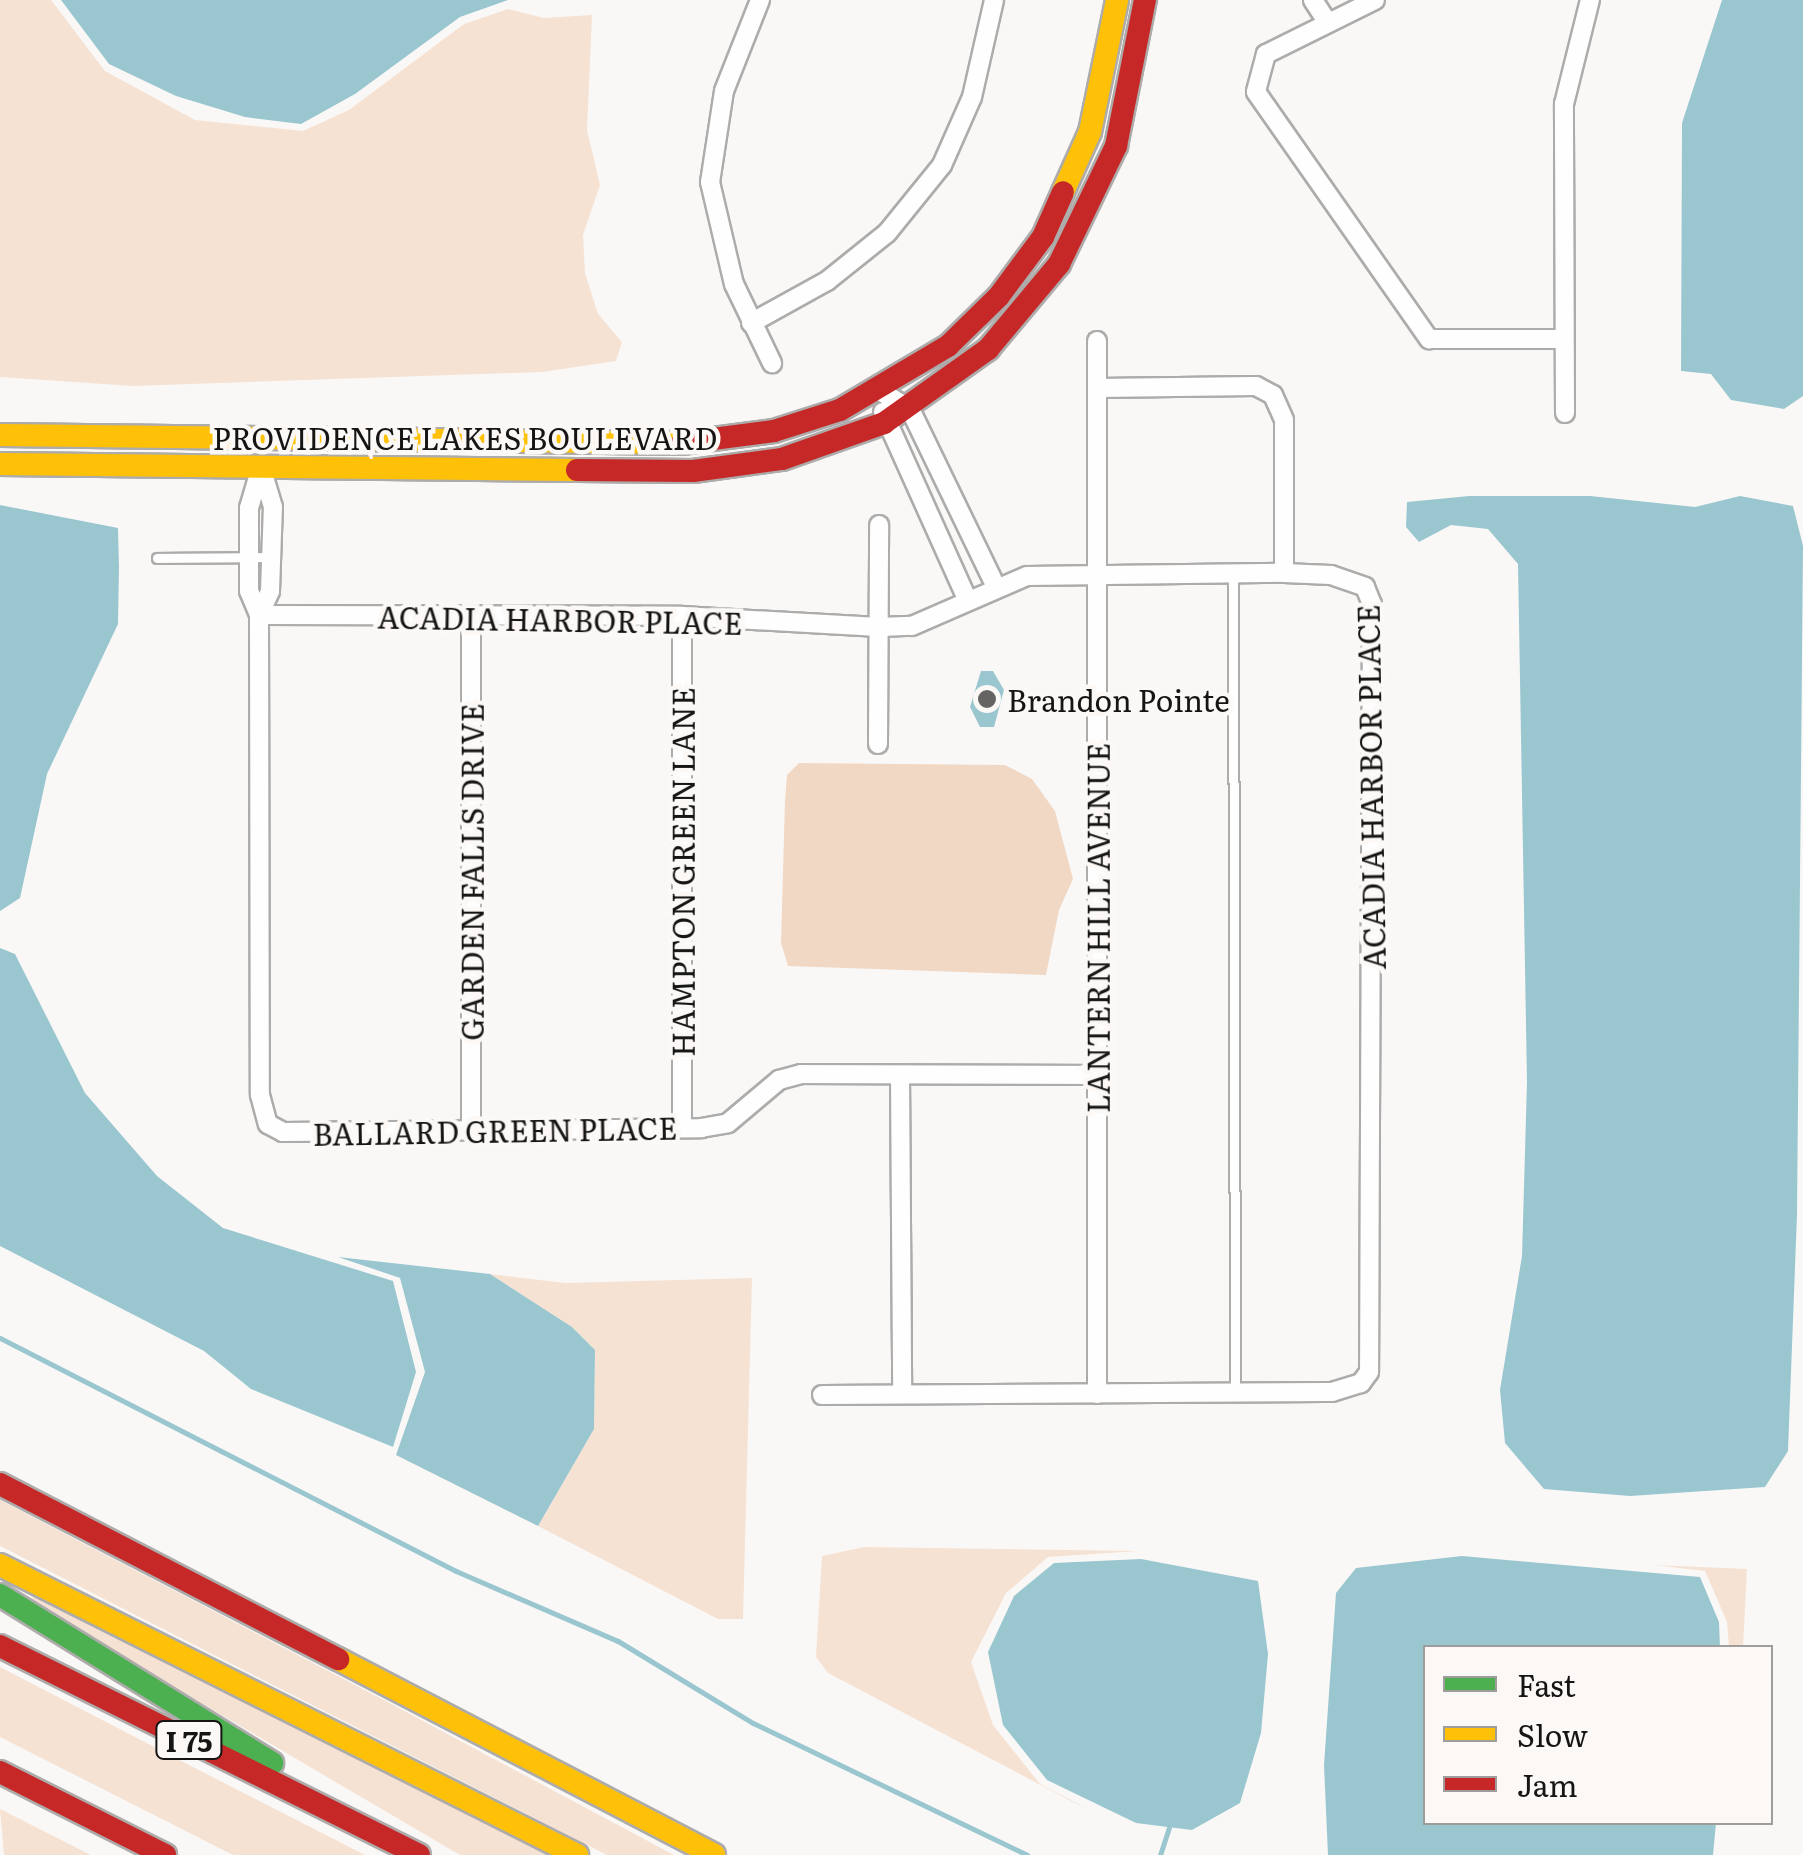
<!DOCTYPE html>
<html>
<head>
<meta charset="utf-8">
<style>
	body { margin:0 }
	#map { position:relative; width:1803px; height:1855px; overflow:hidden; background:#faf8f7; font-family:Literata,serif }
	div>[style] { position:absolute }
	.green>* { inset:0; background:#f6e2d3 }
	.forest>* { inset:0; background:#f1d8c4 }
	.water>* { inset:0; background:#9ac6d0 }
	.stream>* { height:5px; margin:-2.5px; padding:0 2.5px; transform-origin:2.5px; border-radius:2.5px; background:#9ac6d0 }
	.roads { filter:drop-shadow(2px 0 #adacab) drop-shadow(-2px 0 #adacab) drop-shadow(0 2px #adacab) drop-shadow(0 -2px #adacab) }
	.lane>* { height:9px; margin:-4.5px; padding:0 4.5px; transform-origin:4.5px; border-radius:4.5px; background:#fefefe }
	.street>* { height:18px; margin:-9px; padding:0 9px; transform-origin:9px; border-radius:9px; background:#fefefe }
	.fast>* { height:22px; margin:-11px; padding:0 11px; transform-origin:11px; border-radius:11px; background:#4caf50 }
	.slow>* { height:22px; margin:-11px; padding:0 11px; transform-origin:11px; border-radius:11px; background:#ffc107 }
	.jam>* { height:22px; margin:-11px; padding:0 11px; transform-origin:11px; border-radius:11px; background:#c62828 }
	.dots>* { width:28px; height:28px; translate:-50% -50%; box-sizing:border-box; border:5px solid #fbf8f6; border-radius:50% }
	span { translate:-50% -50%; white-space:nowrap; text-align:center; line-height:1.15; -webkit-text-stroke:9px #fbf8f6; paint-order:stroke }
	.shield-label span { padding:2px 8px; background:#fbf8f6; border:2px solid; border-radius:8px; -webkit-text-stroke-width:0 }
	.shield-label { font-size:28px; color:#161514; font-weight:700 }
	.street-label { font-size:30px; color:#161514 }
	.poi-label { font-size:30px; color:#161514 }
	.left { translate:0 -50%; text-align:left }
	.legend { position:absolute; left:1423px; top:1645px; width:350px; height:180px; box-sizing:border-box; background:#fbf8f6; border:2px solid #9f9d9c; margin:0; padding:12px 18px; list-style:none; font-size:30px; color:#161514 }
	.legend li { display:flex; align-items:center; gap:20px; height:50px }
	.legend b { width:50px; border:2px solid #9f9d9c }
</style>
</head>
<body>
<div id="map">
	<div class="green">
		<i style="clip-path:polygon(0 0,51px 0,105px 71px,195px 120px,303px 131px,349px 110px,464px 24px,508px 9px,544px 18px,592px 15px,587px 130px,600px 185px,583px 235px,585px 273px,598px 314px,622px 342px,616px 361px,542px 372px,133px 386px,0 377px)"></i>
		<i style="clip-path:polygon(490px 1274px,565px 1283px,752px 1278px,743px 1619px,718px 1619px,538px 1526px,594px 1429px,595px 1350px,572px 1327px)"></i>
		<i style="clip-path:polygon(0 1500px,382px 1699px,674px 1855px,607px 1855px,0 1546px)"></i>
		<i style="clip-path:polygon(864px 1547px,1139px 1551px,1048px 1557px,1006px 1593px,971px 1662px,993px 1725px,1040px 1784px,1092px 1811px,1071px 1801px,828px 1673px,816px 1657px,822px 1556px)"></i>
		<i style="clip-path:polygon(1653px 1565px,1747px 1569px,1743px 1647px,1729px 1647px,1727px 1622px,1705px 1571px)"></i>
		<i style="clip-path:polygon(35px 1595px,548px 1855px,460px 1855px,29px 1602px)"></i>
		<i style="clip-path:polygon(0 1667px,191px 1766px,365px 1855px,233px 1855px,0 1737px)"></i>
		<i style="clip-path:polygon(0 1809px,91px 1855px,4px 1855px)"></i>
	</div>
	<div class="forest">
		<i style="clip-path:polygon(799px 763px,1005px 765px,1032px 779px,1055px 811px,1073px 879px,1059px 910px,1046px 975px,788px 966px,781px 943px,785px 800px,787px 775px)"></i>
	</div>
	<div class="water">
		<i style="clip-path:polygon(61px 0,508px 0,460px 17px,355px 94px,301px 124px,245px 117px,176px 96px,109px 64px)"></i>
		<i style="clip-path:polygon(1722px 0,1803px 0,1803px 396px,1784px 409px,1731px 400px,1711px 374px,1681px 371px,1682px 123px)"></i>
		<i style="clip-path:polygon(1469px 496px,1590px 496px,1695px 507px,1740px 496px,1793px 506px,1803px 546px,1797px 1215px,1788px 1451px,1765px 1487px,1630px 1496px,1544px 1489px,1505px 1443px,1500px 1390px,1522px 1256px,1527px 1082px,1518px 564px,1488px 529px,1451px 525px,1419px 542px,1406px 527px,1407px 502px)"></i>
		<i style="clip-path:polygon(0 505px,118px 528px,119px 567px,118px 624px,47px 774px,20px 898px,0 911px)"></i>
		<i style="clip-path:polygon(981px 671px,993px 671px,1004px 690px,994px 727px,980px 727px,970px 707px)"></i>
		<i style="clip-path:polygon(0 948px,15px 954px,85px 1093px,157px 1176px,223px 1228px,393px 1281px,416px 1372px,393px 1447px,251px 1389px,204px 1351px,0 1246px)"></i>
		<i style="clip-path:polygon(338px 1257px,490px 1274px,572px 1327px,595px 1350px,594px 1429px,538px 1526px,396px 1455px,425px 1372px,400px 1278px)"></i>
		<i style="clip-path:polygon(1462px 1556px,1700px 1577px,1719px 1622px,1720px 1647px,1426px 1648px,1426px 1822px,1716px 1823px,1713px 1855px,1328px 1855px,1324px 1765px,1336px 1593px,1356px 1568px)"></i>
		<i style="clip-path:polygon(1141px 1559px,1258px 1581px,1268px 1654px,1261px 1733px,1240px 1803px,1192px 1830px,1136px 1823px,1047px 1780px,1003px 1725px,988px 1652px,1014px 1596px,1054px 1563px)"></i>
	</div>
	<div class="stream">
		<i style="left:0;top:1338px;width:512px;rotate:27.07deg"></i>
		<i style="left:456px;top:1571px;width:176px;rotate:23.4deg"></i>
		<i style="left:618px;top:1641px;width:158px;rotate:31.3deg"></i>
		<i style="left:753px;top:1723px;width:304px;rotate:25.7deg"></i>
		<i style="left:1160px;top:1855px;width:29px;rotate:-72deg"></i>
	</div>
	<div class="roads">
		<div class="lane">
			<i style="left:157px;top:558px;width:114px;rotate:-0.5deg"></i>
			<i style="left:1233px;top:575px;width:817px;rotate:89.86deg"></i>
		</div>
		<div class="street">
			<i style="left:760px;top:0;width:98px;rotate:111.6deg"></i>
			<i style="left:724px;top:91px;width:92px;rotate:98.7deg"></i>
			<i style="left:710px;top:182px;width:105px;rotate:76.8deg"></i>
			<i style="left:734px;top:284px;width:88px;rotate:64.3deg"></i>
			<i style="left:1313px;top:0;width:27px;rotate:57deg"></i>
			<i style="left:1375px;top:0;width:122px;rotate:153.6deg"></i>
			<i style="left:1266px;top:54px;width:39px;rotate:105deg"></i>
			<i style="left:1256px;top:92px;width:302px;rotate:55deg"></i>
			<i style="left:1429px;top:339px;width:135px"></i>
			<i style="left:751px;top:323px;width:87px;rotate:-28.9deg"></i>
			<i style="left:827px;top:281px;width:77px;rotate:-38.7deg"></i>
			<i style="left:887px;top:233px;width:87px;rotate:-51deg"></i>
			<i style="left:942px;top:165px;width:74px;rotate:-66.2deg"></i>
			<i style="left:972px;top:97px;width:99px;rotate:-77.2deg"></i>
			<i style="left:1097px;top:341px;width:1053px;rotate:90deg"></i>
			<i style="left:1097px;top:388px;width:159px;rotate:-0.7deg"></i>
			<i style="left:1256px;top:386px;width:19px;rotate:28deg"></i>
			<i style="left:1273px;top:395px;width:27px;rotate:66deg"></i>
			<i style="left:1284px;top:420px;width:153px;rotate:90deg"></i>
			<i style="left:880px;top:391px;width:35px;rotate:31deg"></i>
			<i style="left:910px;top:409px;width:198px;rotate:64.2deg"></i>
			<i style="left:883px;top:412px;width:207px;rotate:65.8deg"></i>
			<i style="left:1565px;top:413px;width:309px;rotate:-90.2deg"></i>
			<i style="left:1564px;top:104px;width:107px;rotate:-76deg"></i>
			<i style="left:259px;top:615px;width:423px;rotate:0.1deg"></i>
			<i style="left:682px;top:616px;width:197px;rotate:3.2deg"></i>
			<i style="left:879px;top:627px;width:33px;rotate:-2deg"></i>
			<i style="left:912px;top:626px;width:125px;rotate:-23.5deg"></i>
			<i style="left:1027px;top:576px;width:257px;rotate:-0.7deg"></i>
			<i style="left:1284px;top:573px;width:47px;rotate:2.4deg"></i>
			<i style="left:1331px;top:575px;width:36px;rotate:19deg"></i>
			<i style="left:1365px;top:587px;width:18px;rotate:68deg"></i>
			<i style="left:1372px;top:604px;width:768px;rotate:90.22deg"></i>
			<i style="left:1369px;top:1372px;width:14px;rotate:126deg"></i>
			<i style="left:1361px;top:1383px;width:30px;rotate:163deg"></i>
			<i style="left:1332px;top:1392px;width:510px;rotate:179.66deg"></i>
			<i style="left:259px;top:615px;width:26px;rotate:-65deg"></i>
			<i style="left:270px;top:591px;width:84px;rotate:-88deg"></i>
			<i style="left:273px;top:507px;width:42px;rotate:-106.7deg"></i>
			<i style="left:261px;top:467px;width:43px;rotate:106.3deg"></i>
			<i style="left:249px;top:508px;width:83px;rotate:90deg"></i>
			<i style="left:249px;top:591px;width:26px;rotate:67deg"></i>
			<i style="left:259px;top:615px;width:480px;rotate:89.9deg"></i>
			<i style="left:260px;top:1095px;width:30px;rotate:75deg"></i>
			<i style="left:268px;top:1124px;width:17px;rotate:28deg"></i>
			<i style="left:283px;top:1132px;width:418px;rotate:-0.5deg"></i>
			<i style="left:701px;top:1128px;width:27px;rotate:-10deg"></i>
			<i style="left:728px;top:1123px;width:67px;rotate:-40.1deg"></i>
			<i style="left:779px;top:1080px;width:23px;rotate:-15deg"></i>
			<i style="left:801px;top:1074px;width:296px;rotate:0.2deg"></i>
			<i style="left:471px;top:615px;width:515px;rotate:90deg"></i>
			<i style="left:878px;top:744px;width:219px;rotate:-89.7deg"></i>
			<i style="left:900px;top:1076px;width:318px;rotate:89.6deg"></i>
			<i style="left:682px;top:1127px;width:511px;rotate:-90deg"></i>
		</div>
		<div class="fast">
			<i style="left:0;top:1595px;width:320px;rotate:31.7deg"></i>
		</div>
		<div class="slow">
			<i style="left:1063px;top:192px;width:66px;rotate:-65.8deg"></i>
			<i style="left:1090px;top:132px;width:135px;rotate:-78.4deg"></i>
			<i style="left:0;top:435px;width:682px;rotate:0.67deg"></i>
			<i style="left:0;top:464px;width:577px;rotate:0.6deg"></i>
			<i style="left:0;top:1565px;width:646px;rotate:26.68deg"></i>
			<i style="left:338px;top:1659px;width:424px;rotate:27.5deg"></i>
		</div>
		<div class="jam">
			<i style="left:682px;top:443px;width:93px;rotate:-7.4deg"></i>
			<i style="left:774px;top:431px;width:69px;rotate:-17.7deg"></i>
			<i style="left:840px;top:410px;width:126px;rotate:-30.7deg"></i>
			<i style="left:948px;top:346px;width:71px;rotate:-44.4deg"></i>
			<i style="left:999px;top:296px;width:74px;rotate:-53.3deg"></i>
			<i style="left:1043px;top:237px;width:49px;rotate:-66deg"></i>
			<i style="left:577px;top:470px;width:116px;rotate:0.5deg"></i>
			<i style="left:693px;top:471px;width:90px;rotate:-7.7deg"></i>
			<i style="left:782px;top:459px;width:108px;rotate:-19.4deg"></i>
			<i style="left:884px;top:423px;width:128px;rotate:-35.4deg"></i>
			<i style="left:988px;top:349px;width:111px;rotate:-50.1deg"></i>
			<i style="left:1059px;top:264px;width:131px;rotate:-64.2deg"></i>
			<i style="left:1116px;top:146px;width:149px;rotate:-78.8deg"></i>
			<i style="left:0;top:1484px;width:381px;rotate:27.4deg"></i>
			<i style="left:0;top:1646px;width:468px;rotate:26.5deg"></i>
			<i style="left:0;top:1772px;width:185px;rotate:26.7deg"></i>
		</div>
	</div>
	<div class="dots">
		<i style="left:987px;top:699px;background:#666463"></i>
	</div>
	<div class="shield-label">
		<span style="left:189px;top:1740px">I 75</span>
	</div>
	<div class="street-label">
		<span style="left:465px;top:437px">PROVIDENCE LAKES BOULEVARD</span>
		<span style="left:560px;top:619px;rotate:1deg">ACADIA HARBOR PLACE</span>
		<span style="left:1370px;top:787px;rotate:-91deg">ACADIA HARBOR PLACE</span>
		<span style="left:471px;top:872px;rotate:-90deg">GARDEN FALLS DRIVE</span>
		<span style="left:682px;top:872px;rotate:-90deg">HAMPTON GREEN LANE</span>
		<span style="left:1097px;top:928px;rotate:-90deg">LANTERN HILL AVENUE</span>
		<span style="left:495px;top:1130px;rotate:-1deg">BALLARD GREEN PLACE</span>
	</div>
	<div class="poi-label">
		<span class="left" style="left:1007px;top:699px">Brandon Pointe</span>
	</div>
	<ul class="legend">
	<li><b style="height:12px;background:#4caf50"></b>Fast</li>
	<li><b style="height:12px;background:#ffc107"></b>Slow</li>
	<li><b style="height:12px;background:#c62828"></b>Jam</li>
	</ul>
</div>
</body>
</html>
